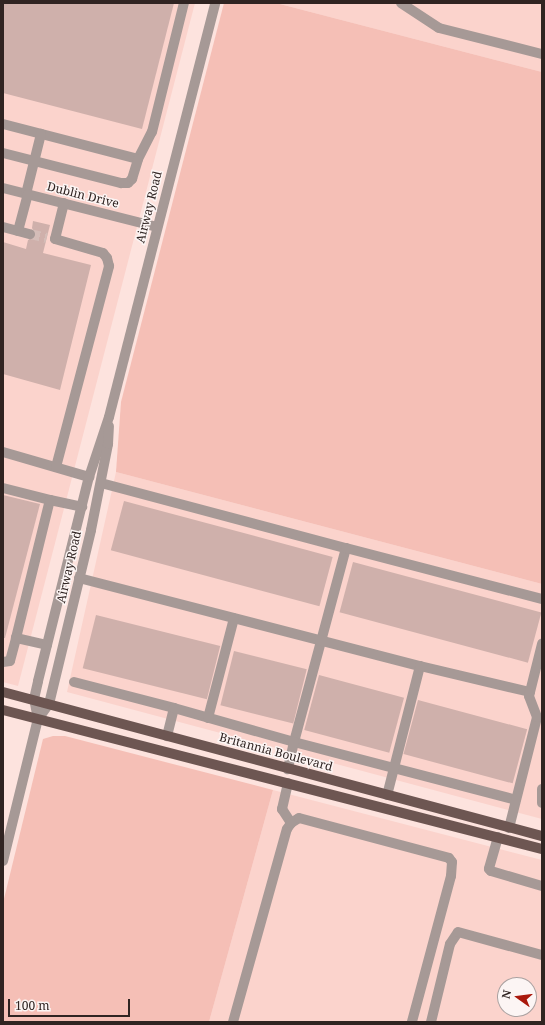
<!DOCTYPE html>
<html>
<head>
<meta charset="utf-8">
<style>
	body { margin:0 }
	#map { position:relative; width:545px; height:1025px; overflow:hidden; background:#fde3de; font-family:"Noto Serif",serif }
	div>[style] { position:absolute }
	.built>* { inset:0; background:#fbd3cc }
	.green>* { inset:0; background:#f5bfb6 }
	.building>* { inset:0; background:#cfb0ab; transform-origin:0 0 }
	.minor-tunnel>* { height:10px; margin-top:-5px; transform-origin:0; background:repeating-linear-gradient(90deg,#d4bdb8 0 10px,transparent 0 15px) }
	.minor>* { height:10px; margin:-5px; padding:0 5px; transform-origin:5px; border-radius:5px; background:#a69996 }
	.major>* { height:10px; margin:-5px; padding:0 5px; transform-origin:5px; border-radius:5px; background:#6d5652 }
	span { translate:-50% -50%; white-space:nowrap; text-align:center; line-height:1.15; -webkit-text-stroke:3px #fcf5f4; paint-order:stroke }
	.street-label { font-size:12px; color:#302422 }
	.frame { position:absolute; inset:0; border:4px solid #302422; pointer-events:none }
	.north { position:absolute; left:497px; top:977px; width:40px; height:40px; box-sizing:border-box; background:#fcf5f4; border:1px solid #aaa1a0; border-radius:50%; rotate:284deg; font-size:11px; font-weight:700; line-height:16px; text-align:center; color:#302422 }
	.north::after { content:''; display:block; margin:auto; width:14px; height:18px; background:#aa180c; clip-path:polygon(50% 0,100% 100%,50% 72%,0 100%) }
	.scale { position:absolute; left:8px; top:999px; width:122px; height:18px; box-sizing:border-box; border:2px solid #302422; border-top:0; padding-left:5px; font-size:12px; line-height:14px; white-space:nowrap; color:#302422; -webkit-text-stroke:3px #fcf5f4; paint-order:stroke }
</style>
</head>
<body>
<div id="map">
	<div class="built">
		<i style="clip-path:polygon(3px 3px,195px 3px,18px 686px,3px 682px)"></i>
		<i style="clip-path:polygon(276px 3px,542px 3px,542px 72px)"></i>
		<i style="clip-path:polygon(116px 472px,542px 584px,542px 819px,67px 692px)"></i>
		<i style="clip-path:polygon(evenodd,273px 790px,542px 860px,542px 1022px,209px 1022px,273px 790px,505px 985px,529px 985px,529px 1009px,505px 1009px,505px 985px)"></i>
	</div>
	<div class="green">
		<i style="clip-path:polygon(224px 3px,276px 3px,542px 72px,542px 584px,116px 472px,121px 402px)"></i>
		<i style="clip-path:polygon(53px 736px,65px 736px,273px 790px,209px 1022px,3px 1022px,3px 903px,43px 739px)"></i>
	</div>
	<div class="building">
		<i style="clip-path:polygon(3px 3px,174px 3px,142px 129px,3px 93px)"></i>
		<i style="clip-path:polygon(33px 221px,50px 225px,43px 253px,91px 265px,60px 390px,3px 374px,3px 242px,26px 249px,28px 240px,36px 236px,32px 228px)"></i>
		<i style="clip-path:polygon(3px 495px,40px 504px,5px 638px,3px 638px)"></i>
		<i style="left:124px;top:501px;width:216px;height:51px;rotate:15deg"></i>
		<i style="left:353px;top:562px;width:195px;height:52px;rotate:15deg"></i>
		<i style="left:96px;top:615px;width:128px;height:55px;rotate:14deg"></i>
		<i style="left:234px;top:651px;width:75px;height:56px;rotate:14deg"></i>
		<i style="left:319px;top:675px;width:88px;height:57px;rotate:15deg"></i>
		<i style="left:418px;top:700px;width:113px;height:56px;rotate:15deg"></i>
	</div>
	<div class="minor-tunnel">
		<i style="left:30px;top:234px;width:17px;rotate:13deg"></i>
	</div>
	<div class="minor">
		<i style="left:401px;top:3px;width:45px;rotate:33.3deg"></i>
		<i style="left:439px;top:28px;width:106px;rotate:14.2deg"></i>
		<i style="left:3px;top:124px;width:139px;rotate:14.5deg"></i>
		<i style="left:138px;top:159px;width:30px;rotate:-63deg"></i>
		<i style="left:152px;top:132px;width:133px;rotate:-76.1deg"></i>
		<i style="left:3px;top:153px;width:122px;rotate:14.3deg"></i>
		<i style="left:121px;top:183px;width:7px"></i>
		<i style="left:128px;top:183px;width:6px;rotate:-45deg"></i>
		<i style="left:132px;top:179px;width:21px;rotate:-73deg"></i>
		<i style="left:3px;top:188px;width:159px;rotate:14.2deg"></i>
		<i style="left:26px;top:194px;width:62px;rotate:-76deg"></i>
		<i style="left:3px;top:227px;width:28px;rotate:15deg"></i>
		<i style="left:18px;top:231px;width:38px;rotate:-75deg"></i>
		<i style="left:3px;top:452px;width:90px;rotate:16.2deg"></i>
		<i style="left:56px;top:467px;width:208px;rotate:-75.2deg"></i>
		<i style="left:109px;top:266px;width:8px;rotate:-104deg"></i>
		<i style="left:107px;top:258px;width:6px;rotate:-129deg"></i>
		<i style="left:103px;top:253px;width:50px;rotate:-163.7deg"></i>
		<i style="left:55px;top:239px;width:37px;rotate:-76deg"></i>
		<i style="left:101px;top:483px;width:253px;rotate:14.9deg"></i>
		<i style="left:346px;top:548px;width:201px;rotate:105deg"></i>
		<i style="left:294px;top:742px;width:229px;rotate:14.6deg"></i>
		<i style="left:3px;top:488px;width:49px;rotate:14.3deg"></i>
		<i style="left:346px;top:548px;width:203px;rotate:14.6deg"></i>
		<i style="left:79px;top:578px;width:352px;rotate:14.5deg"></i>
		<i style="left:420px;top:666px;width:133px;rotate:104.3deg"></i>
		<i style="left:47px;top:645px;width:32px;rotate:-167deg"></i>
		<i style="left:16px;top:638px;width:142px;rotate:-76.2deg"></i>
		<i style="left:50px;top:500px;width:33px;rotate:12deg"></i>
		<i style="left:3px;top:662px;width:7px;rotate:-8deg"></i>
		<i style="left:10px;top:661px;width:24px;rotate:-75deg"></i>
		<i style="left:420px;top:666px;width:113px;rotate:13.3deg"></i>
		<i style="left:74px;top:682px;width:103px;rotate:14.6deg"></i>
		<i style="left:174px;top:708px;width:29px;rotate:104deg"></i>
		<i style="left:174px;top:708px;width:125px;rotate:15.8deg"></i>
		<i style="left:294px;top:742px;width:28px;rotate:103deg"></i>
		<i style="left:208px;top:718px;width:103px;rotate:-75.4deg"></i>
		<i style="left:38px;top:719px;width:20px;rotate:-101deg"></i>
		<i style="left:34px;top:699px;width:18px;rotate:-77deg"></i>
		<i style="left:38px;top:681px;width:210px;rotate:-76deg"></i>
		<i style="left:89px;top:477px;width:63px;rotate:-71.6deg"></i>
		<i style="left:109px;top:417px;width:427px;rotate:-75.6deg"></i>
		<i style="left:288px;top:783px;width:27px;rotate:103deg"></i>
		<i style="left:282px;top:809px;width:17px;rotate:57deg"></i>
		<i style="left:542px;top:789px;width:14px;rotate:90deg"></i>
		<i style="left:509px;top:828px;width:114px;rotate:-75.8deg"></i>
		<i style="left:537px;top:717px;width:22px;rotate:-111deg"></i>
		<i style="left:529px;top:696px;width:54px;rotate:-76deg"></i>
		<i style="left:498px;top:837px;width:33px;rotate:106deg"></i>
		<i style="left:489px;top:869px;width:3px;rotate:45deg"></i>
		<i style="left:491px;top:871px;width:53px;rotate:16.4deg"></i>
		<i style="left:3px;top:861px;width:146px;rotate:-76.2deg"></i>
		<i style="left:38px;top:719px;width:19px;rotate:-54deg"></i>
		<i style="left:49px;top:704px;width:179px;rotate:-76.4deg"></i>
		<i style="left:91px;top:530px;width:88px;rotate:-78.8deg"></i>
		<i style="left:108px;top:444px;width:18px;rotate:-87deg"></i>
		<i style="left:233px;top:1022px;width:200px;rotate:-74.4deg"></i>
		<i style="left:287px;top:829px;width:7px;rotate:-56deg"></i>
		<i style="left:291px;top:823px;width:9px;rotate:-32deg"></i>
		<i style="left:299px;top:818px;width:155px;rotate:14.9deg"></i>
		<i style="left:449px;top:858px;width:5px;rotate:53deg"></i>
		<i style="left:452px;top:862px;width:14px;rotate:94deg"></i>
		<i style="left:451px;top:876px;width:151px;rotate:105deg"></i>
		<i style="left:431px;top:1022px;width:80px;rotate:-76.3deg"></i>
		<i style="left:450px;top:944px;width:14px;rotate:-56deg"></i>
		<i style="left:458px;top:932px;width:87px;rotate:15.3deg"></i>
	</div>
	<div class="major">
		<i style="left:3px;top:692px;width:558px;rotate:14.96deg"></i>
		<i style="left:3px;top:710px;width:557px;rotate:14.46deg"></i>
	</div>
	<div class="street-label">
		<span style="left:83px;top:195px;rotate:14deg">Dublin Drive</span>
		<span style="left:149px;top:207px;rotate:-76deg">Airway Road</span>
		<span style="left:69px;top:567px;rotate:-77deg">Airway Road</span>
		<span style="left:276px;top:752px;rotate:15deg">Britannia Boulevard</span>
	</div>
	<div class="frame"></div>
	<div class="north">N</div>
	<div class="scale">100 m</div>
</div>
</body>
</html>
